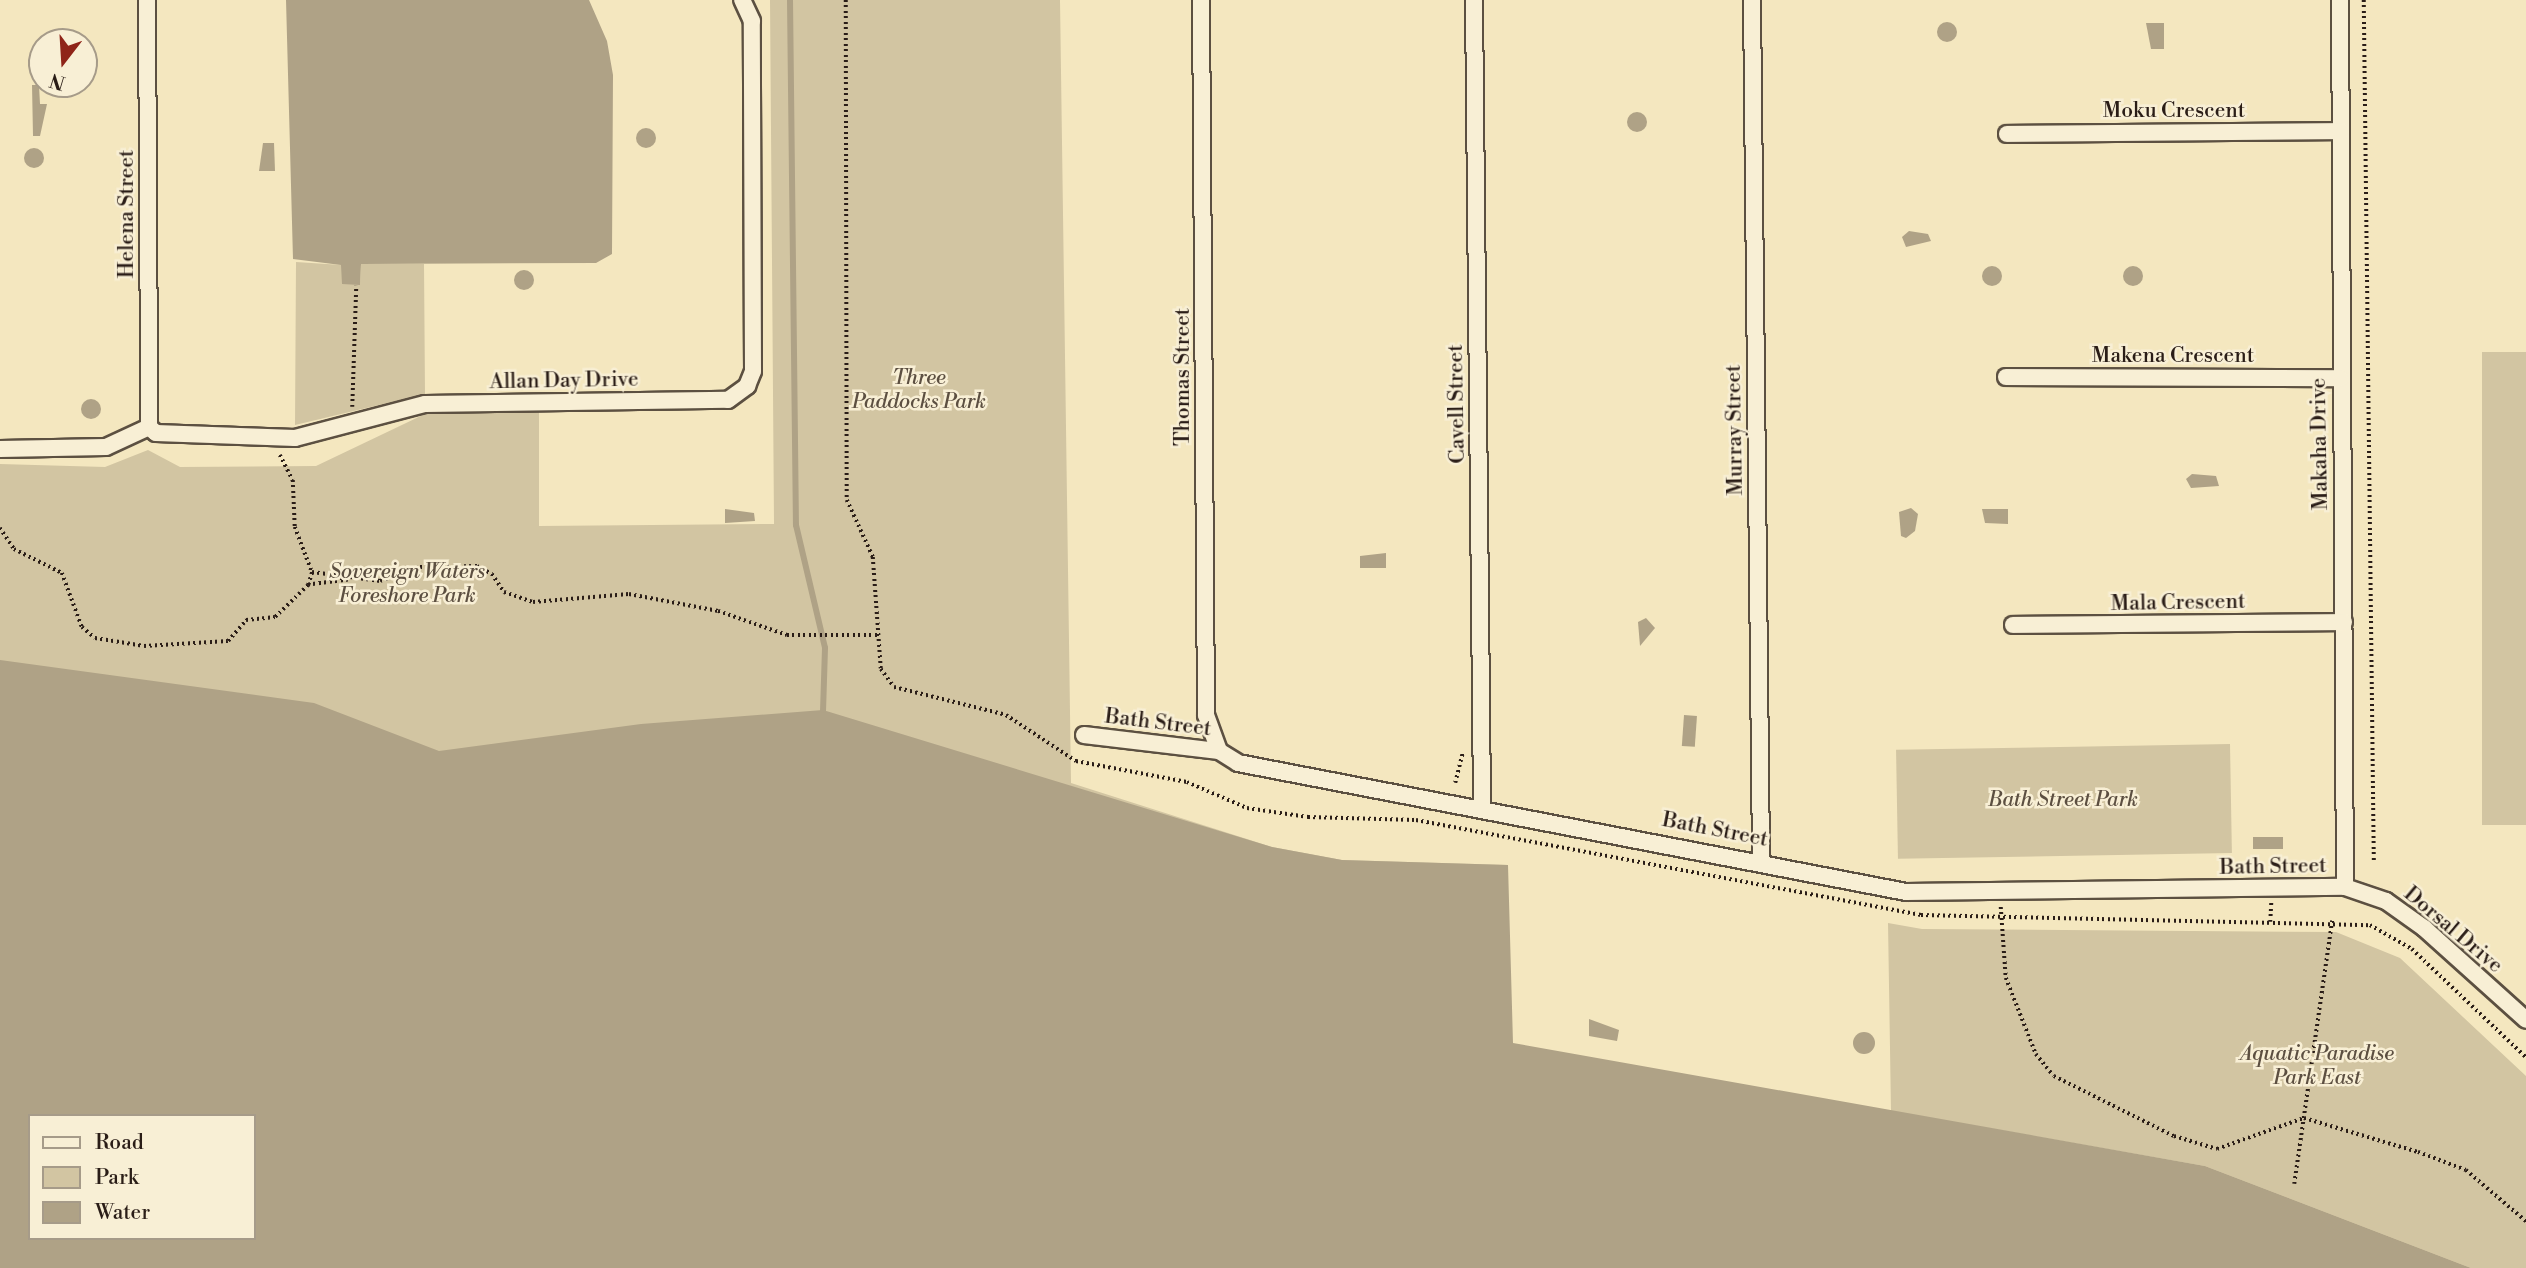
<!DOCTYPE html>
<html>
<head>
<meta charset="utf-8">
<style>
	body { margin:0 }
	#map { position:relative; width:2526px; height:1268px; overflow:hidden; background:#f4e7bf; font-family:"Libre Bodoni",serif }
	div>[style] { position:absolute }
	.green>* { inset:0; background:#d2c5a2; transform-origin:0 0 }
	.water>* { inset:0; background:#afa286; transform-origin:0 0 }
	.round { border-radius:50% }
	.stream>* { height:6px; margin:-3px; padding:0 3px; transform-origin:3px; border-radius:3px; background:#afa286 }
	.path>* { height:3.5px; margin-top:-1.75px; transform-origin:0; background:repeating-linear-gradient(90deg,#2a1d17 0 2px,transparent 0 5.5px) }
	.roads { filter:drop-shadow(2px 0 #5c5041) drop-shadow(-2px 0 #5c5041) drop-shadow(0 2px #5c5041) drop-shadow(0 -2px #5c5041) }
	.minor>* { height:16px; margin:-8px; padding:0 8px; transform-origin:8px; border-radius:8px; background:#f8efd5 }
	span { translate:-50% -50%; white-space:nowrap; text-align:center; line-height:1.15; -webkit-text-stroke:5px #f8efd5; paint-order:stroke }
	.street-label { font-size:21px; color:#2a1d17 }
	.park-label { font-size:21px; color:#5c4f41; font-style:italic }
	.legend { position:absolute; left:28px; top:1114px; width:228px; height:126px; box-sizing:border-box; background:#f8efd5; border:2px solid #a69b89; margin:0; padding:9px 12px; list-style:none; font-size:21px; color:#2a1d17 }
	.legend li { display:flex; align-items:center; gap:14px; height:35px }
	.legend b { width:35px; border:2px solid #a69b89 }
	.north { position:absolute; left:28px; top:28px; width:70px; height:70px; box-sizing:border-box; background:#f8efd5; border:2px solid #a69b89; border-radius:50%; rotate:197deg; font-size:19px; font-weight:700; line-height:28px; text-align:center; color:#2a1d17 }
	.north::after { content:''; display:block; margin:auto; width:24px; height:32px; background:#8f2418; clip-path:polygon(50% 0,100% 100%,50% 72%,0 100%) }
</style>
</head>
<body>
<div id="map">
	<div class="green">
		<i style="clip-path:polygon(770px 0,1060px 0,1071px 783px,1272px 847px,1342px 860px,1508px 865px,0 965px,0 464px,105px 467px,148px 450px,180px 467px,316px 466px,427px 413px,539px 412px,539px 526px,774px 524px)"></i>
		<i style="clip-path:polygon(296px 262px,342px 265px,360px 285px,361px 264px,424px 264px,425px 394px,295px 425px)"></i>
		<i style="left:2526px;top:352px;width:473px;height:44px;rotate:90deg"></i>
		<i style="left:2230px;top:744px;width:109px;height:334px;rotate:89deg"></i>
		<i style="clip-path:polygon(1888px 923px,1922px 929px,2336px 932px,2400px 958px,2526px 1076px,2526px 1268px,2471px 1268px,2205px 1166px,1891px 1111px)"></i>
	</div>
	<div class="water">
		<i style="clip-path:polygon(286px 0,589px 0,607px 41px,613px 75px,612px 254px,596px 263px,361px 264px,360px 285px,342px 284px,341px 265px,293px 259px)"></i>
		<i class="round" style="left:1937px;top:22px;width:20px;height:20px"></i>
		<i style="clip-path:polygon(2146px 23px,2164px 23px,2164px 49px,2151px 49px)"></i>
		<i style="clip-path:polygon(32px 85px,39px 85px,40px 104px,47px 104px,40px 136px,33px 136px)"></i>
		<i class="round" style="left:1627px;top:112px;width:20px;height:20px"></i>
		<i class="round" style="left:636px;top:128px;width:20px;height:20px"></i>
		<i style="clip-path:polygon(263px 143px,274px 143px,275px 171px,259px 171px)"></i>
		<i class="round" style="left:24px;top:148px;width:20px;height:20px"></i>
		<i style="clip-path:polygon(1909px 231px,1928px 234px,1931px 241px,1906px 247px,1902px 237px)"></i>
		<i class="round" style="left:2123px;top:266px;width:20px;height:20px"></i>
		<i class="round" style="left:1982px;top:266px;width:20px;height:20px"></i>
		<i class="round" style="left:514px;top:270px;width:20px;height:20px"></i>
		<i class="round" style="left:81px;top:399px;width:20px;height:20px"></i>
		<i style="clip-path:polygon(2192px 474px,2216px 476px,2219px 486px,2191px 488px,2186px 479px)"></i>
		<i style="clip-path:polygon(1911px 508px,1918px 514px,1915px 531px,1906px 538px,1901px 536px,1899px 512px)"></i>
		<i style="clip-path:polygon(725px 509px,754px 513px,755px 521px,725px 523px)"></i>
		<i style="clip-path:polygon(1982px 509px,2008px 509px,2008px 524px,1985px 523px)"></i>
		<i style="clip-path:polygon(1386px 553px,1386px 568px,1360px 568px,1360px 556px)"></i>
		<i style="clip-path:polygon(1646px 618px,1655px 628px,1640px 646px,1638px 622px)"></i>
		<i style="clip-path:polygon(evenodd,0 660px,314px 703px,439px 751px,641px 724px,823px 710px,1272px 847px,1342px 860px,1508px 865px,1513px 1043px,2205px 1166px,2471px 1268px,0 1268px,0 660px,30px 1116px,254px 1116px,254px 1238px,30px 1238px,30px 1116px)"></i>
		<i style="left:1684px;top:715px;width:13px;height:31px;rotate:4deg"></i>
		<i style="left:2253px;top:837px;width:30px;height:12px"></i>
		<i style="clip-path:polygon(1589px 1019px,1619px 1030px,1617px 1041px,1589px 1036px)"></i>
		<i class="round" style="left:1853px;top:1032px;width:22px;height:22px"></i>
	</div>
	<div class="stream">
		<i style="left:790px;top:0;width:525px;rotate:89.35deg"></i>
		<i style="left:796px;top:525px;width:126px;rotate:76.7deg"></i>
		<i style="left:825px;top:648px;width:62px;rotate:91.8deg"></i>
	</div>
	<div class="path">
		<i style="left:846px;top:0;width:500px;rotate:89.89deg"></i>
		<i style="left:847px;top:500px;width:63px;rotate:65.5deg"></i>
		<i style="left:873px;top:557px;width:112px;rotate:85.9deg"></i>
		<i style="left:881px;top:669px;width:22px;rotate:54deg"></i>
		<i style="left:894px;top:687px;width:115px;rotate:14deg"></i>
		<i style="left:1006px;top:715px;width:84px;rotate:33.3deg"></i>
		<i style="left:1076px;top:761px;width:113px;rotate:10.7deg"></i>
		<i style="left:1187px;top:782px;width:65px;rotate:23.4deg"></i>
		<i style="left:1247px;top:808px;width:62px;rotate:8.4deg"></i>
		<i style="left:1308px;top:817px;width:108px;rotate:1.6deg"></i>
		<i style="left:1416px;top:820px;width:514px;rotate:10.65deg"></i>
		<i style="left:1921px;top:915px;width:449px;rotate:1.3deg"></i>
		<i style="left:2370px;top:925px;width:48px;rotate:29.7deg"></i>
		<i style="left:2412px;top:949px;width:157px;rotate:43.5deg"></i>
		<i style="left:2364px;top:0;width:861px;rotate:89.33deg"></i>
		<i style="left:352px;top:407px;width:121px;rotate:-88.1deg"></i>
		<i style="left:280px;top:455px;width:28px;rotate:63deg"></i>
		<i style="left:293px;top:480px;width:47px;rotate:87.6deg"></i>
		<i style="left:295px;top:527px;width:48px;rotate:69.3deg"></i>
		<i style="left:0;top:528px;width:25px;rotate:56deg"></i>
		<i style="left:14px;top:549px;width:54px;rotate:26.6deg"></i>
		<i style="left:62px;top:573px;width:58px;rotate:69.7deg"></i>
		<i style="left:82px;top:627px;width:17px;rotate:40deg"></i>
		<i style="left:95px;top:638px;width:50px;rotate:9.3deg"></i>
		<i style="left:144px;top:646px;width:84px;rotate:-3.4deg"></i>
		<i style="left:228px;top:641px;width:28px;rotate:-49deg"></i>
		<i style="left:246px;top:620px;width:29px;rotate:-6deg"></i>
		<i style="left:275px;top:617px;width:46px;rotate:-44.1deg"></i>
		<i style="left:348px;top:580px;width:40px;rotate:172.9deg"></i>
		<i style="left:308px;top:585px;width:14px;rotate:-73deg"></i>
		<i style="left:312px;top:572px;width:69px;rotate:7.5deg"></i>
		<i style="left:380px;top:581px;width:42px;rotate:-19.3deg"></i>
		<i style="left:420px;top:567px;width:57px;rotate:-1deg"></i>
		<i style="left:477px;top:566px;width:17px;rotate:28deg"></i>
		<i style="left:492px;top:574px;width:22px;rotate:56deg"></i>
		<i style="left:504px;top:592px;width:31px;rotate:19deg"></i>
		<i style="left:533px;top:602px;width:96px;rotate:-4.8deg"></i>
		<i style="left:629px;top:594px;width:91px;rotate:10.8deg"></i>
		<i style="left:718px;top:611px;width:73px;rotate:19.2deg"></i>
		<i style="left:787px;top:635px;width:90px"></i>
		<i style="left:1455px;top:783px;width:30px;rotate:-76deg"></i>
		<i style="left:2001px;top:907px;width:71px;rotate:86deg"></i>
		<i style="left:2006px;top:978px;width:82px;rotate:68.5deg"></i>
		<i style="left:2036px;top:1054px;width:28px;rotate:51deg"></i>
		<i style="left:2054px;top:1076px;width:134px;rotate:26.6deg"></i>
		<i style="left:2174px;top:1136px;width:45px;rotate:16.8deg"></i>
		<i style="left:2217px;top:1149px;width:92px;rotate:-19.6deg"></i>
		<i style="left:2304px;top:1118px;width:119px;rotate:16.6deg"></i>
		<i style="left:2418px;top:1152px;width:51px;rotate:20.6deg"></i>
		<i style="left:2466px;top:1170px;width:79px;rotate:40.4deg"></i>
		<i style="left:2270px;top:922px;width:19px;rotate:-87deg"></i>
		<i style="left:2294px;top:1184px;width:266px;rotate:-81.8deg"></i>
	</div>
	<div class="roads">
		<div class="minor">
			<i style="left:147px;top:0;width:427px;rotate:89.7deg"></i>
			<i style="left:1201px;top:0;width:715px;rotate:89.6deg"></i>
			<i style="left:1206px;top:715px;width:38px;rotate:70deg"></i>
			<i style="left:1474px;top:0;width:808px;rotate:89.43deg"></i>
			<i style="left:1752px;top:0;width:860px;rotate:89.4deg"></i>
			<i style="left:2340px;top:0;width:887px;rotate:89.68deg"></i>
			<i style="left:2007px;top:134px;width:334px;rotate:-0.5deg"></i>
			<i style="left:2006px;top:377px;width:334px;rotate:0.2deg"></i>
			<i style="left:0;top:449px;width:106px;rotate:-1.1deg"></i>
			<i style="left:106px;top:447px;width:47px;rotate:-24.9deg"></i>
			<i style="left:149px;top:427px;width:9px;rotate:41deg"></i>
			<i style="left:156px;top:433px;width:139px;rotate:2.1deg"></i>
			<i style="left:295px;top:438px;width:134px;rotate:-14.7deg"></i>
			<i style="left:425px;top:404px;width:303px;rotate:-0.8deg"></i>
			<i style="left:728px;top:400px;width:24px;rotate:-36deg"></i>
			<i style="left:747px;top:386px;width:16px;rotate:-68deg"></i>
			<i style="left:753px;top:371px;width:350px;rotate:-90.2deg"></i>
			<i style="left:752px;top:21px;width:23px;rotate:-115deg"></i>
			<i style="left:2013px;top:625px;width:331px;rotate:-0.5deg"></i>
			<i style="left:1084px;top:735px;width:136px;rotate:6.8deg"></i>
			<i style="left:1219px;top:751px;width:22px;rotate:32deg"></i>
			<i style="left:1238px;top:763px;width:680px;rotate:10.93deg"></i>
			<i style="left:1906px;top:892px;width:439px;rotate:-0.7deg"></i>
			<i style="left:2345px;top:887px;width:43px;rotate:18.9deg"></i>
			<i style="left:2386px;top:901px;width:47px;rotate:35.4deg"></i>
			<i style="left:2424px;top:928px;width:137px;rotate:42deg"></i>
		</div>
	</div>
	<div class="street-label">
		<span style="left:2174px;top:111px">Moku Crescent</span>
		<span style="left:127px;top:214px;rotate:-90deg">Helena Street</span>
		<span style="left:2173px;top:356px">Makena Crescent</span>
		<span style="left:1183px;top:377px;rotate:-90deg">Thomas Street</span>
		<span style="left:564px;top:381px;rotate:-1deg">Allan Day Drive</span>
		<span style="left:1457px;top:404px;rotate:-91deg">Cavell Street</span>
		<span style="left:1735px;top:430px;rotate:-91deg">Murray Street</span>
		<span style="left:2320px;top:444px;rotate:-91deg">Makaha Drive</span>
		<span style="left:2178px;top:603px;rotate:-1deg">Mala Crescent</span>
		<span style="left:1158px;top:723px;rotate:7deg">Bath Street</span>
		<span style="left:1715px;top:830px;rotate:11deg">Bath Street</span>
		<span style="left:2273px;top:867px;rotate:-1deg">Bath Street</span>
		<span style="left:2453px;top:930px;rotate:40deg">Dorsal Drive</span>
	</div>
	<div class="park-label">
		<span style="left:919px;top:390px">Three<br>Paddocks Park</span>
		<span style="left:407px;top:584px">Sovereign Waters<br>Foreshore Park</span>
		<span style="left:2063px;top:800px">Bath Street Park</span>
		<span style="left:2317px;top:1066px">Aquatic Paradise<br>Park East</span>
	</div>
	<ul class="legend">
	<li><b style="height:9px;background:#f8efd5"></b>Road</li>
	<li><b style="height:19px;background:#d2c5a2"></b>Park</li>
	<li><b style="height:19px;background:#afa286"></b>Water</li>
	</ul>
	<div class="north">N</div>
</div>
</body>
</html>
